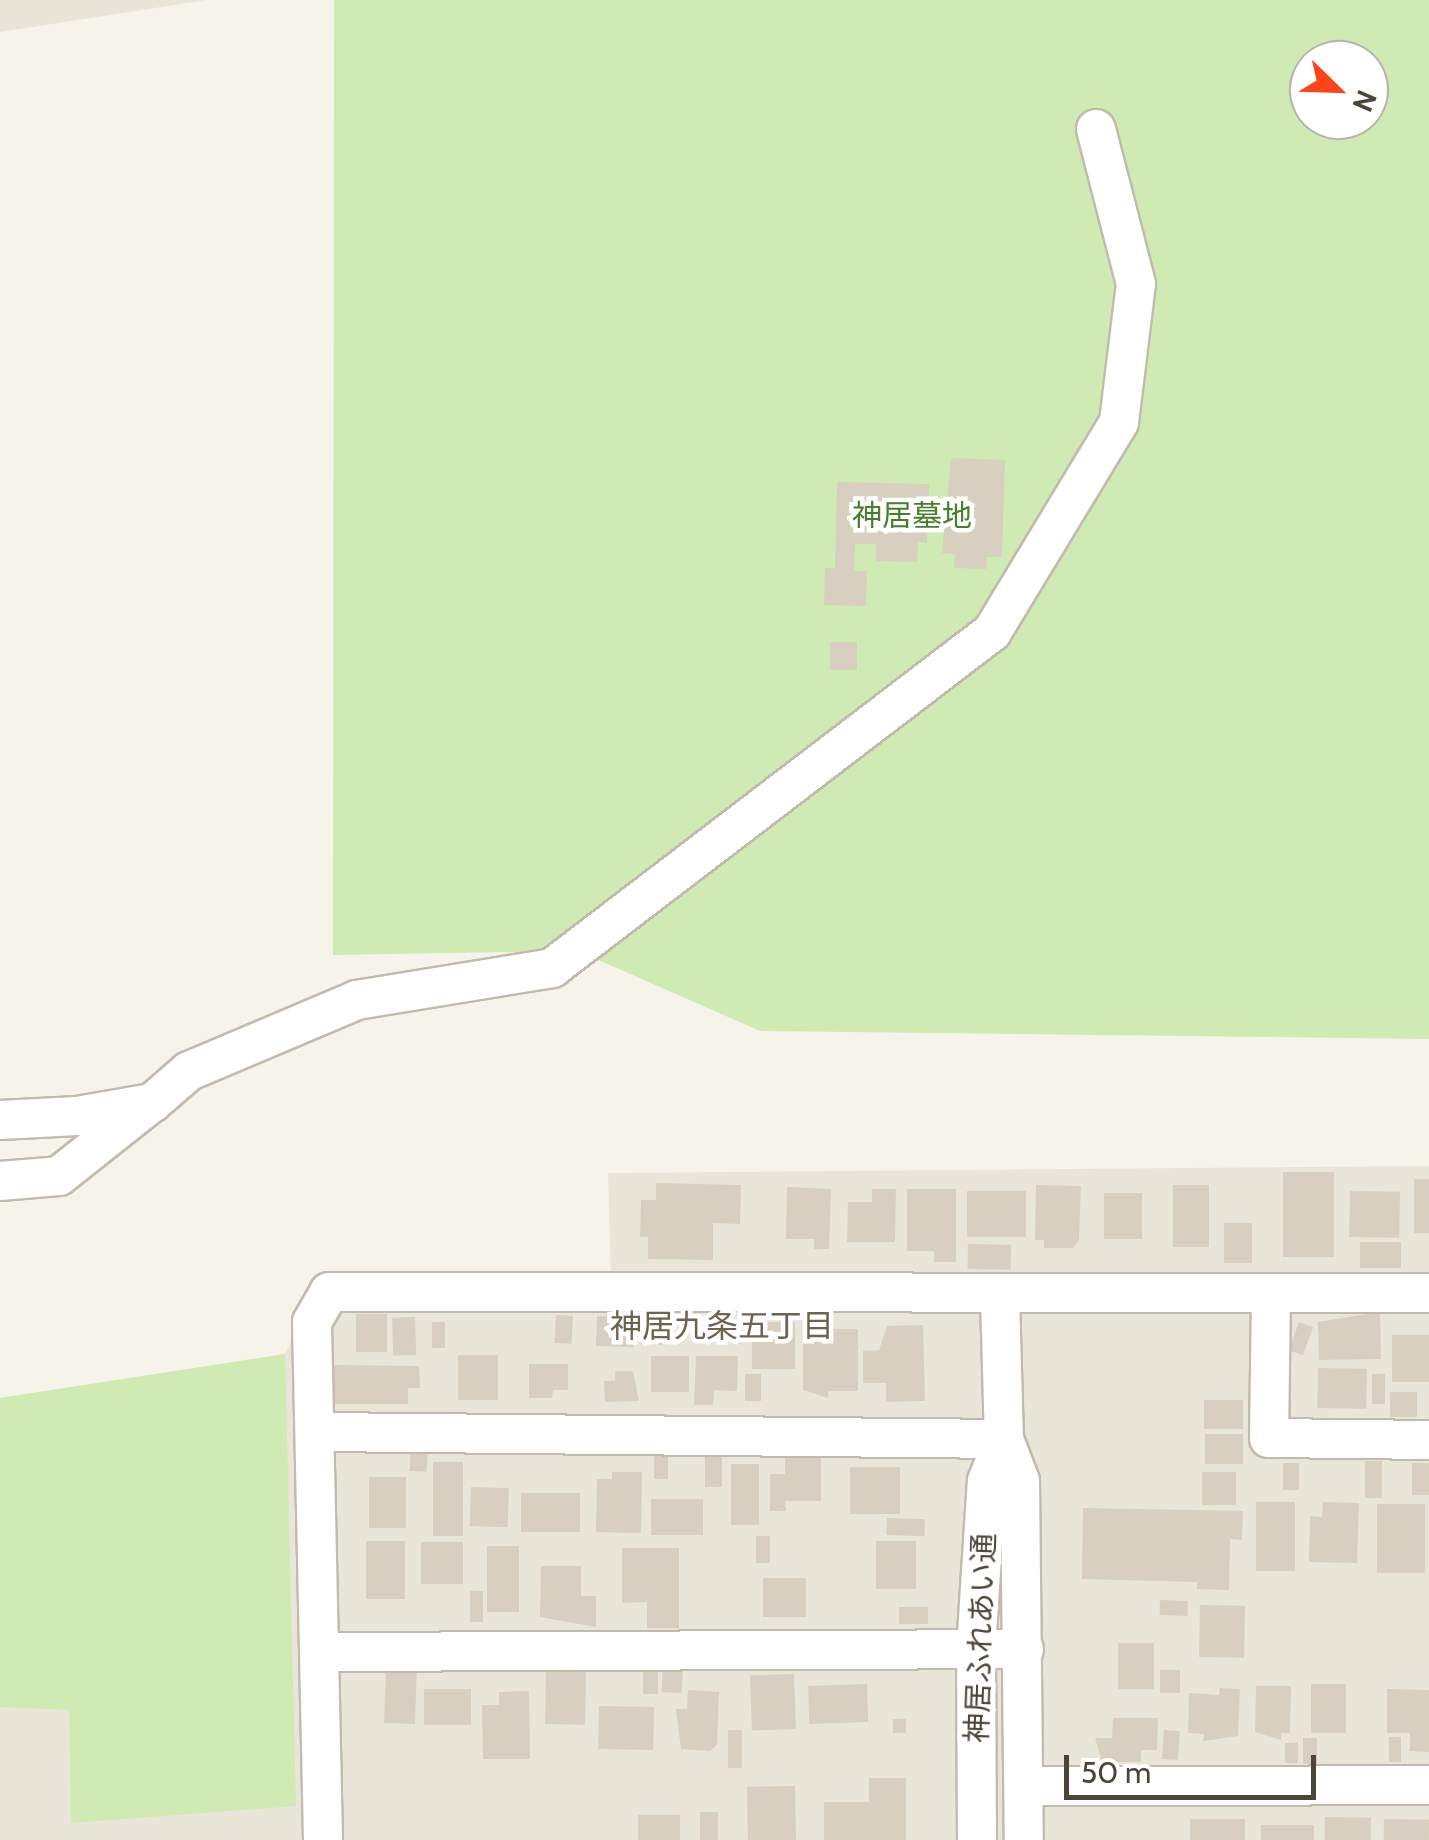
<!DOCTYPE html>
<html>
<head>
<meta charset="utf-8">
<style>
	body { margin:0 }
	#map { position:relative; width:1429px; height:1840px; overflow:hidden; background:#f6f3eb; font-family:Cabin,"Noto Sans JP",sans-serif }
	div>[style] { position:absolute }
	.residential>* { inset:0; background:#eae5d9 }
	.green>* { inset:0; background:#d0eab4 }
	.building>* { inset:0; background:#d8cfc0; transform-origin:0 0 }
	.roads { filter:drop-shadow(2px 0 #c2bbad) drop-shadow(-2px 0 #c2bbad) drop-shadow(0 2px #c2bbad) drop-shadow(0 -2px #c2bbad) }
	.street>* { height:38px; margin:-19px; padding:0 19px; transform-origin:19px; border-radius:19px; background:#fff }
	span { translate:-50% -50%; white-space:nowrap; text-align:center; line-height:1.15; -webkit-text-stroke:9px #fff; paint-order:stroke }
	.park-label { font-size:30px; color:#467f29 }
	.street-label { font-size:30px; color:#4b4438 }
	.neighbourhood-label { font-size:32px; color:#6e634f }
	.north { position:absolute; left:1289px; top:40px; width:100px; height:100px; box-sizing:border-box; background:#fff; border:2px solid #b7b4af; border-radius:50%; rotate:113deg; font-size:28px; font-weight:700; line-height:40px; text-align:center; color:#4b4438 }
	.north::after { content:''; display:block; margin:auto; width:35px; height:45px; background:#fe451a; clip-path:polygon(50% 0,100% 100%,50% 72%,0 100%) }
	.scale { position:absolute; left:1064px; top:1755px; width:252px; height:45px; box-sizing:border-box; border:5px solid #4b4438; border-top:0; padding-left:12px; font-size:30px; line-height:35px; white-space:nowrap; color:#4b4438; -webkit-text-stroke:8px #fff; paint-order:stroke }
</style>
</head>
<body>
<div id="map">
	<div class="residential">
		<i style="clip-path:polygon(0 0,207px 0,0 32px)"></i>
		<i style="clip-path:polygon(1429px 1166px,1429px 1840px,0 1840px,0 1398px,285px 1354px,320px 1281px,611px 1281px,608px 1173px)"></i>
	</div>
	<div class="green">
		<i style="clip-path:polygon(evenodd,334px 0,1429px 0,1429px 1039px,760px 1031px,578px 951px,333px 955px,334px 0,1309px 60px,1369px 60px,1369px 120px,1309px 120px,1309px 60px)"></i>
		<i style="clip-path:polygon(285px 1354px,296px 1806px,71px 1823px,69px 1710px,0 1707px,0 1398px)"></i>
	</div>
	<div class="building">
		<i style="clip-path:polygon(951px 458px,1005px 460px,1002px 557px,987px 557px,986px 569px,954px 568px,955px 554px,942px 553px)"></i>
		<i style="clip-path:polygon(837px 482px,929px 484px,927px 543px,918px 542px,917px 562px,876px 561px,876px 544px,855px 544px,854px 571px,867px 571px,866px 606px,824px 605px,825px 568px,835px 568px)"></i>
		<i style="left:830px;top:642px;width:27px;height:28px"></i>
		<i style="left:1334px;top:1172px;width:85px;height:51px;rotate:90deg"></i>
		<i style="left:1414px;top:1179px;width:15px;height:54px"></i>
		<i style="clip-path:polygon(656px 1183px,741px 1185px,740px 1224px,713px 1223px,713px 1260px,648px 1259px,648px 1237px,640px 1237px,641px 1200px,656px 1200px)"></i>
		<i style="clip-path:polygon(1036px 1185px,1081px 1186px,1079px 1240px,1073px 1248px,1044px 1248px,1044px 1240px,1035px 1240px)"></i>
		<i style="left:1173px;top:1185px;width:36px;height:62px"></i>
		<i style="clip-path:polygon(787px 1187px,831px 1189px,829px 1249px,814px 1249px,814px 1239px,786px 1239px)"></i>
		<i style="clip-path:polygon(872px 1189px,896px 1189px,895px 1242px,847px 1242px,848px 1202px,872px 1202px)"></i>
		<i style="clip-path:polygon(907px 1189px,956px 1189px,956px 1262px,934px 1262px,934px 1251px,907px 1251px)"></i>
		<i style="left:967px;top:1191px;width:59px;height:46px"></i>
		<i style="left:1350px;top:1191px;width:50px;height:46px;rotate:1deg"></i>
		<i style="left:1142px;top:1193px;width:46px;height:38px;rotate:90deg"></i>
		<i style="left:1224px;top:1223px;width:28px;height:40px"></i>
		<i style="left:1401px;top:1242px;width:26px;height:41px;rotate:90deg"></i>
		<i style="left:968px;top:1244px;width:43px;height:25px;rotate:1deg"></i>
		<i style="clip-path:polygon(1380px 1312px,1381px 1359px,1319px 1360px,1318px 1322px)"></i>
		<i style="left:356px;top:1314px;width:31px;height:38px"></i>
		<i style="left:556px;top:1315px;width:17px;height:28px;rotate:3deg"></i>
		<i style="left:597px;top:1316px;width:37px;height:30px;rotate:2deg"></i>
		<i style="left:415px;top:1317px;width:38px;height:23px;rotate:88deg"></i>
		<i style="left:651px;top:1318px;width:19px;height:27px"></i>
		<i style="left:432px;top:1322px;width:13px;height:26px"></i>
		<i style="left:752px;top:1322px;width:43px;height:47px"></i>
		<i style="left:1299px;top:1322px;width:15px;height:30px;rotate:20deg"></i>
		<i style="clip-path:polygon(923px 1325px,925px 1401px,886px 1402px,886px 1383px,863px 1383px,863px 1351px,879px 1350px,887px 1326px)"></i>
		<i style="clip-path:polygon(813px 1329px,858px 1329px,858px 1391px,828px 1391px,828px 1398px,803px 1390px,803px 1340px,813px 1341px)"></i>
		<i style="left:1392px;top:1335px;width:37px;height:47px"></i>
		<i style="left:458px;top:1355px;width:40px;height:45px"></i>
		<i style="left:651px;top:1356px;width:38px;height:36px"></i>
		<i style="clip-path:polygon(696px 1356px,738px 1356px,737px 1391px,714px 1390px,713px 1405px,694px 1405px)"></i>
		<i style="clip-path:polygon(529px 1364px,568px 1364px,568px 1390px,553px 1390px,552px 1398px,529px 1398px)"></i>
		<i style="clip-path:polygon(334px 1365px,419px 1366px,420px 1388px,408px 1388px,408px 1404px,334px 1404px)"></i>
		<i style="left:1318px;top:1368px;width:49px;height:40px;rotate:1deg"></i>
		<i style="clip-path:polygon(615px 1371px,633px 1371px,639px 1401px,605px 1402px,604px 1381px,615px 1381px)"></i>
		<i style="left:745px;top:1374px;width:16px;height:27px"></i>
		<i style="left:1372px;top:1374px;width:13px;height:30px"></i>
		<i style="left:1390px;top:1392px;width:27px;height:25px"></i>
		<i style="left:1204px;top:1400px;width:39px;height:29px"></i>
		<i style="left:1205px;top:1434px;width:38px;height:30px"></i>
		<i style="left:654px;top:1444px;width:14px;height:35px"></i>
		<i style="left:411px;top:1445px;width:17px;height:26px;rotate:3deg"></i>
		<i style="clip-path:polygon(785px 1447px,821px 1455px,821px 1501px,785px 1501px,786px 1511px,770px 1511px,770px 1474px,785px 1474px)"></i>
		<i style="left:705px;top:1455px;width:17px;height:32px"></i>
		<i style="left:1365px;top:1461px;width:17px;height:37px"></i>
		<i style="left:433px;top:1462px;width:30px;height:74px"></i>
		<i style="left:1283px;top:1463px;width:16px;height:27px"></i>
		<i style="left:1412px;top:1463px;width:17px;height:32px"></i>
		<i style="left:731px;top:1464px;width:28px;height:61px"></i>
		<i style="left:900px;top:1467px;width:47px;height:50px;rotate:90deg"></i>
		<i style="clip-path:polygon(612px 1472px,642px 1472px,641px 1533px,596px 1532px,597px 1479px,612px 1479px)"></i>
		<i style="left:1202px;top:1472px;width:34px;height:33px"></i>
		<i style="left:369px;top:1477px;width:37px;height:51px"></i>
		<i style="left:471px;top:1487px;width:38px;height:39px;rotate:2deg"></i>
		<i style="left:521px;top:1493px;width:59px;height:39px"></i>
		<i style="left:651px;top:1499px;width:52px;height:36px"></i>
		<i style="left:1256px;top:1502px;width:39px;height:69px"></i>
		<i style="clip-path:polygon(1323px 1502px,1359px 1503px,1357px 1563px,1309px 1562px,1310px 1516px,1322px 1517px)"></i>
		<i style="left:1377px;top:1504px;width:48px;height:69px"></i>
		<i style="clip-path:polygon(1083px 1508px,1243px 1511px,1242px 1540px,1230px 1539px,1229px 1590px,1197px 1589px,1197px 1582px,1082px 1579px)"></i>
		<i style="left:887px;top:1518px;width:38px;height:17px;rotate:2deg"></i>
		<i style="left:756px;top:1536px;width:14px;height:27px"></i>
		<i style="left:366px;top:1541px;width:39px;height:58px"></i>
		<i style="left:876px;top:1541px;width:40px;height:48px"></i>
		<i style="left:421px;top:1542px;width:42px;height:42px"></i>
		<i style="left:487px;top:1546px;width:32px;height:66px"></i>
		<i style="clip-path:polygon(622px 1548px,679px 1548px,679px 1628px,647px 1628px,647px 1602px,622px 1603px)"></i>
		<i style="clip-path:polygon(541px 1566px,581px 1566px,581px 1596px,596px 1596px,596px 1627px,540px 1617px)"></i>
		<i style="left:763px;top:1578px;width:43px;height:39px"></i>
		<i style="left:470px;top:1591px;width:13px;height:31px"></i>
		<i style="left:1160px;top:1600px;width:28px;height:15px;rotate:2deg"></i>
		<i style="left:1200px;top:1605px;width:45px;height:52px;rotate:1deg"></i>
		<i style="left:899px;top:1607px;width:29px;height:17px"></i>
		<i style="left:1118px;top:1643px;width:36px;height:46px"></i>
		<i style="left:386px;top:1666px;width:31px;height:57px;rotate:2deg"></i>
		<i style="left:663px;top:1666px;width:20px;height:26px;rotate:3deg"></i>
		<i style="left:643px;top:1668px;width:15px;height:26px"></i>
		<i style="left:546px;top:1669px;width:40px;height:55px;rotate:1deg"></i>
		<i style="left:1160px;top:1670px;width:20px;height:23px"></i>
		<i style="left:794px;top:1674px;width:55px;height:44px;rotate:88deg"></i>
		<i style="left:867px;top:1684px;width:38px;height:59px;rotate:88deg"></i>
		<i style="left:1311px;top:1684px;width:35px;height:49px"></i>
		<i style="clip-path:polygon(1256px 1686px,1291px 1686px,1290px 1733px,1281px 1733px,1281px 1740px,1255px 1732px)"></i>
		<i style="clip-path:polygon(1220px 1688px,1240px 1689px,1238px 1736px,1203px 1741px,1204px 1734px,1188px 1733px,1189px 1693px,1219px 1695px)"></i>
		<i style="left:424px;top:1689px;width:47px;height:36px"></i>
		<i style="clip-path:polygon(1387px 1689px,1429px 1690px,1429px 1752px,1410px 1751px,1410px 1733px,1387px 1733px)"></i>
		<i style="clip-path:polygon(688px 1690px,719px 1692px,717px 1745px,710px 1751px,681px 1749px,676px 1709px,687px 1709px)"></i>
		<i style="clip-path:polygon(529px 1691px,530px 1759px,483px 1759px,482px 1705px,499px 1705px,499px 1692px)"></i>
		<i style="left:599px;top:1706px;width:55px;height:43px;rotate:1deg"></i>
		<i style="clip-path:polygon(1113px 1718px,1158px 1718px,1157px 1750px,1141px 1750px,1141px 1762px,1102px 1762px,1095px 1738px,1112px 1738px)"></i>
		<i style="left:893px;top:1719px;width:13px;height:14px"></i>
		<i style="left:728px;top:1730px;width:14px;height:38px"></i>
		<i style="left:1164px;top:1730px;width:16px;height:29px;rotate:4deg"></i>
		<i style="left:1389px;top:1737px;width:12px;height:25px"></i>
		<i style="left:1303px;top:1738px;width:14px;height:26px"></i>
		<i style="left:1285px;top:1743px;width:13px;height:20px"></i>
		<i style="clip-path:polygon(869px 1778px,906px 1778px,906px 1840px,824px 1840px,824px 1802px,869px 1802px)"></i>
		<i style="left:795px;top:1786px;width:54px;height:48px;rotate:89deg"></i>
		<i style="left:700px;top:1812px;width:18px;height:28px"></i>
		<i style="left:680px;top:1815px;width:25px;height:42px;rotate:90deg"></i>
		<i style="left:1325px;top:1817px;width:46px;height:23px;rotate:1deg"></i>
		<i style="left:1190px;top:1819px;width:55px;height:21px"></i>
		<i style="left:1384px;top:1819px;width:45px;height:21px;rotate:1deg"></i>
		<i style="left:1261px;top:1825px;width:53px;height:15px"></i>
	</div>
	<div class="roads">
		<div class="street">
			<i style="left:0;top:1120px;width:77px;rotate:-3deg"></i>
			<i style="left:77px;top:1116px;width:76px;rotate:-9.8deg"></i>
			<i style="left:152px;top:1103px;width:49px;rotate:-40.9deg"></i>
			<i style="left:189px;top:1071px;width:182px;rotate:-22.9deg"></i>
			<i style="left:357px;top:1000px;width:198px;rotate:-9.3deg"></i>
			<i style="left:552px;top:968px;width:554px;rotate:-37.37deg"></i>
			<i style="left:992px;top:632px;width:245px;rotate:-58.8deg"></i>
			<i style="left:1119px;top:422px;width:139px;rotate:-83deg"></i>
			<i style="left:1136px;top:284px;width:160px;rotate:-104.5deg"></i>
			<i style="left:0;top:1181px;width:59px;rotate:-4.8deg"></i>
			<i style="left:59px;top:1176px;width:111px;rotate:-38.4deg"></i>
			<i style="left:1271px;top:1295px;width:143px;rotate:90.8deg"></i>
			<i style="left:1269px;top:1438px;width:160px;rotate:0.7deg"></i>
			<i style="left:1000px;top:1297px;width:142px;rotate:88.4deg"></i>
			<i style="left:1004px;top:1439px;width:45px;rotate:69.1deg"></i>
			<i style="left:1020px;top:1481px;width:359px;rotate:89.4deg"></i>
			<i style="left:317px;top:1432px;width:687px;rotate:0.58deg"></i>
			<i style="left:322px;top:1652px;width:702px;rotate:-0.24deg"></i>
			<i style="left:1024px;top:1786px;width:405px;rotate:-0.1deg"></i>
			<i style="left:323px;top:1840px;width:518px;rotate:-91.22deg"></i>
			<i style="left:312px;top:1322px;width:34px;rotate:-60deg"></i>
			<i style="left:329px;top:1292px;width:1100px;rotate:0.05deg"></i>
			<i style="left:977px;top:1840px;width:191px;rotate:-90.3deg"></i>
			<i style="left:976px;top:1649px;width:168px;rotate:-86.3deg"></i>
			<i style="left:987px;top:1481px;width:45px;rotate:-68deg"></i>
		</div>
	</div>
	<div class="park-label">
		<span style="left:912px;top:516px">神居墓地</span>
	</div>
	<div class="street-label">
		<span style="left:981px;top:1638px;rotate:-88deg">神居ふれあい通</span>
	</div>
	<div class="neighbourhood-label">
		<span style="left:722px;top:1326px">神居九条五丁目</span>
	</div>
	<div class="north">N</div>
	<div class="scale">50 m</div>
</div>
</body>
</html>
